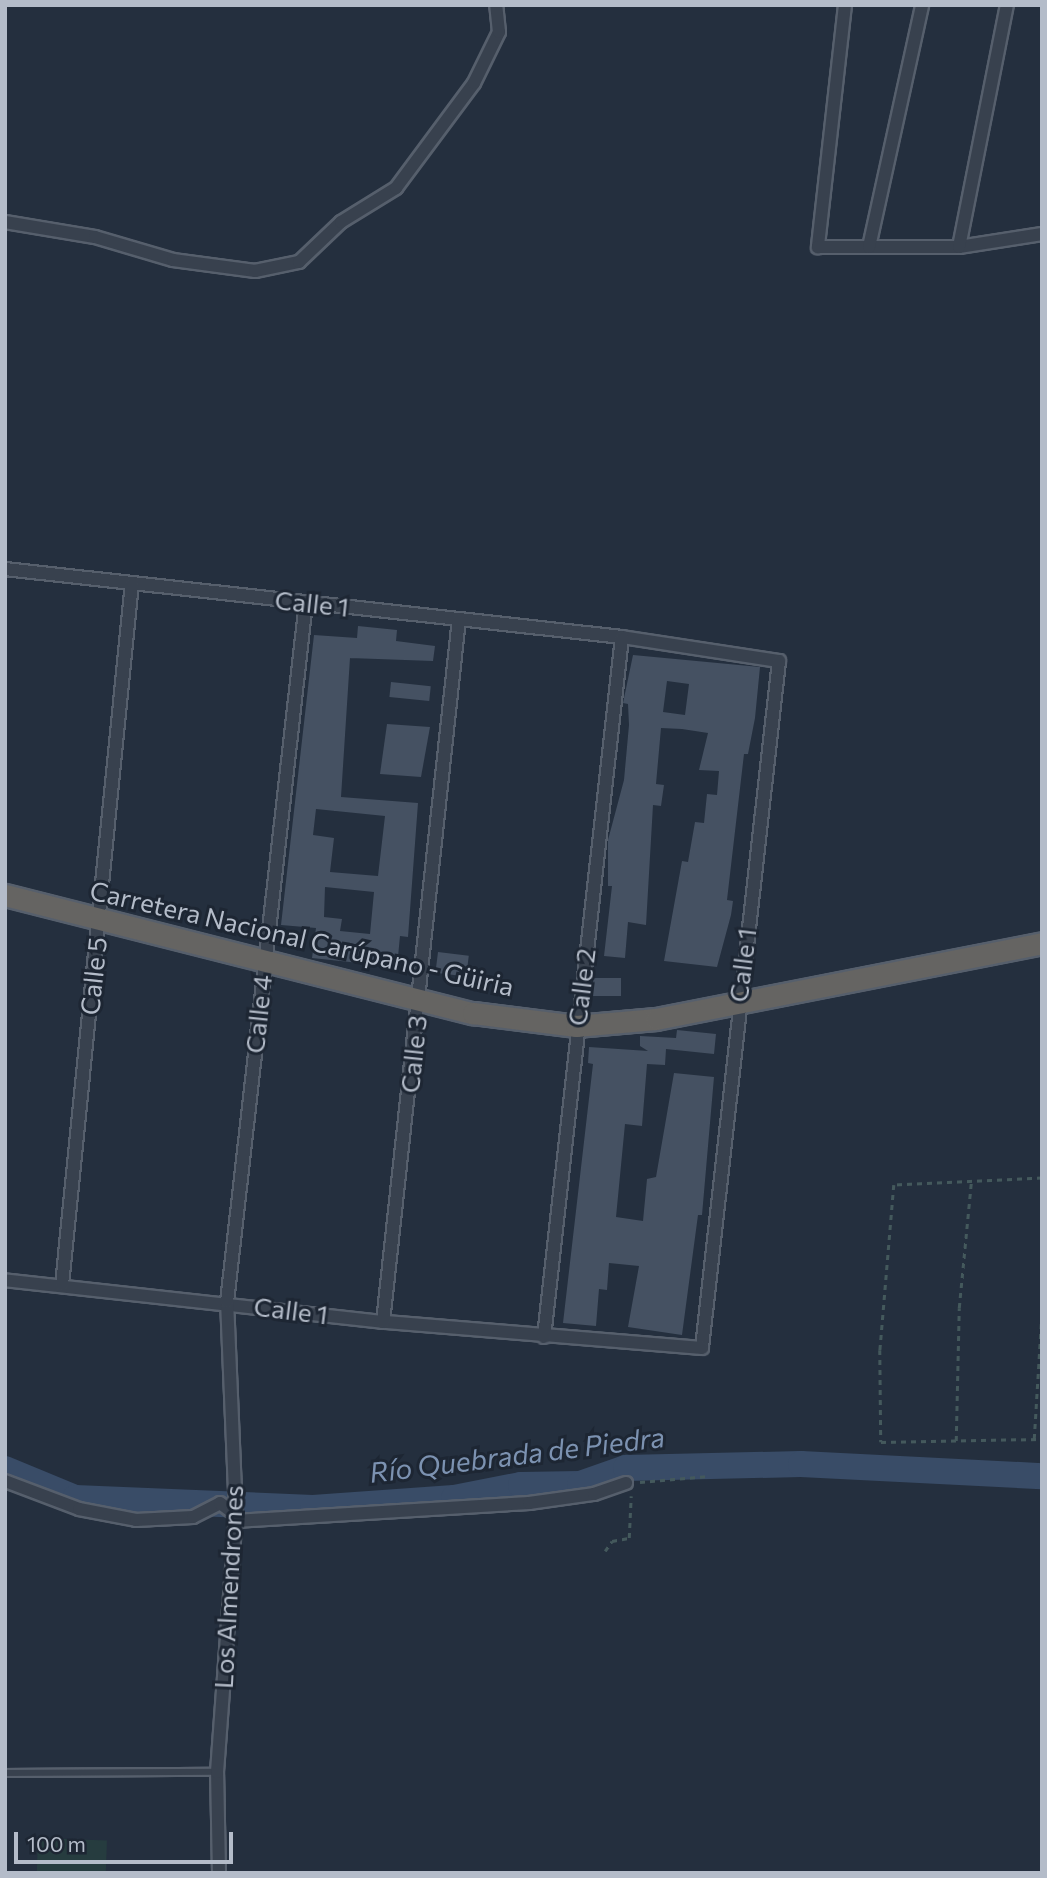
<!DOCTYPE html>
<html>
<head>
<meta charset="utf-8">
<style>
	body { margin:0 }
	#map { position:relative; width:1047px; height:1878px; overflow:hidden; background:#242f3e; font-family:Commissioner,sans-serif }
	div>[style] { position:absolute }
	.green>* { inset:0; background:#263c3f; transform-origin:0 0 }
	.river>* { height:26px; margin:-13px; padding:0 13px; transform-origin:13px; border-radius:13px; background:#394c67 }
	.building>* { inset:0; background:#455162; transform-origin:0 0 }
	.path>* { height:2.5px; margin-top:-1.25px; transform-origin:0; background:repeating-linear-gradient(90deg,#44595c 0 5px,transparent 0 10px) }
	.roads { filter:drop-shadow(2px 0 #565f6c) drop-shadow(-2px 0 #565f6c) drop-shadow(0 2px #565f6c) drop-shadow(0 -2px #565f6c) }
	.service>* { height:6px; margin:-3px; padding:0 3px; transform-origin:3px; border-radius:3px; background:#38414e }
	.minor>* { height:12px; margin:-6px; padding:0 6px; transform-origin:6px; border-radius:6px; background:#38414e }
	.trunk>* { height:21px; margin:-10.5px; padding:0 10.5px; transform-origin:10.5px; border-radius:10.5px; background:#656462 }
	span { translate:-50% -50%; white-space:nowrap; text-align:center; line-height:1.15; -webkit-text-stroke:6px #1d2633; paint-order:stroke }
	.street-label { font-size:26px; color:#b4bcc9 }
	.water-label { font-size:28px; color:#7c92b1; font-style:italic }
	.frame { position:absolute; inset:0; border:7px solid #b4bcc9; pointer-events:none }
	.scale { position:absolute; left:14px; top:1832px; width:219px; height:32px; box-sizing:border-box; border:4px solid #b4bcc9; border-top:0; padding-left:9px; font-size:21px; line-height:24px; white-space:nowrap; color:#b4bcc9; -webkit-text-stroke:5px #1d2633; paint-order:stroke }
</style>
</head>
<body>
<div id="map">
	<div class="green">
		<i style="left:38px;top:1838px;width:69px;height:35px;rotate:2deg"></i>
	</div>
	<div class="river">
		<i style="left:5px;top:1469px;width:76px;rotate:22.5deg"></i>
		<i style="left:75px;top:1498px;width:238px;rotate:2.4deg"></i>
		<i style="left:313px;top:1508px;width:141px;rotate:-4.1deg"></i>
		<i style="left:454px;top:1498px;width:68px;rotate:-11deg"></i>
		<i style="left:521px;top:1485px;width:59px;rotate:-1deg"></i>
		<i style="left:580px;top:1484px;width:49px;rotate:-19.2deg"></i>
		<i style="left:626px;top:1468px;width:175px;rotate:-1.3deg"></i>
		<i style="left:801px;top:1464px;width:241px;rotate:2.9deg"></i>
	</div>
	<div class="building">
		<i style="clip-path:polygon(evenodd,358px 626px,397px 630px,396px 641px,435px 646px,433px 661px,350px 658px,341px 797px,418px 803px,408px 937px,400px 936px,397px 967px,312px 958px,316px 928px,281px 925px,314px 635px,357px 638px,358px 626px,316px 809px,385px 816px,378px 876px,330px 872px,334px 838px,313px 835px,316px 809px,358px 626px,325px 887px,374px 892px,370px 934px,340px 931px,342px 919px,324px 917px,325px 887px)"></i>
		<i style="clip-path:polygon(evenodd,633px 655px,760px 667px,755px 718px,748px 754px,744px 754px,727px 900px,733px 901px,731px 915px,717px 967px,664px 961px,682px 861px,688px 862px,695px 822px,704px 823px,707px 794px,717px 795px,719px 771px,699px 770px,708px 733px,682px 729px,661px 728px,656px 784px,664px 785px,661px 806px,653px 805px,646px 925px,628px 922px,625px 958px,604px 956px,612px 886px,608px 886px,608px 840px,624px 780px,629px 725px,628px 704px,623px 703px,633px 655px,667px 681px,689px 684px,685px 715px,663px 712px,667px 681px)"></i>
		<i style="left:391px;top:682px;width:40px;height:15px;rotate:6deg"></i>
		<i style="clip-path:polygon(387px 724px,430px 727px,421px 777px,380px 774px)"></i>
		<i style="left:438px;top:952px;width:31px;height:21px;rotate:7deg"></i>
		<i style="left:593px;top:978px;width:28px;height:18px"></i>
		<i style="clip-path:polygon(677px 1030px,716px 1034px,714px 1054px,666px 1049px,665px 1065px,647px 1064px,642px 1126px,625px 1124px,616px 1217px,643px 1221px,647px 1179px,656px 1177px,674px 1073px,714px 1077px,702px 1215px,698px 1215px,682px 1335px,628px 1327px,639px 1266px,609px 1263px,607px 1290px,599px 1289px,596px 1326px,563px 1323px,593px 1064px,588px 1063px,589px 1047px,648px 1051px,640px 1046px,640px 1036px,676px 1038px)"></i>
	</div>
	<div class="path">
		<i style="left:1042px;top:1178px;width:148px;rotate:177.3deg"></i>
		<i style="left:894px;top:1185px;width:166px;rotate:94.8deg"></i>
		<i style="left:880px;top:1350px;width:92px;rotate:89.4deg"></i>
		<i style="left:881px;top:1442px;width:161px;rotate:-1.1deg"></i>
		<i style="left:1034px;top:1439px;width:132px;rotate:-86.5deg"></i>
		<i style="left:956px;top:1441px;width:133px;rotate:-88.7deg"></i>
		<i style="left:959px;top:1308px;width:125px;rotate:-84.5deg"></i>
		<i style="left:640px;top:1482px;width:69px;rotate:-5deg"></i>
		<i style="left:605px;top:1551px;width:12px;rotate:-55deg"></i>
		<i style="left:612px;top:1541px;width:17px;rotate:-10deg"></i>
		<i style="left:629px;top:1538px;width:42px;rotate:-87.3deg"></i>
	</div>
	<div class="roads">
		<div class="service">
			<i style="left:5px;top:1773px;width:212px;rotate:-0.3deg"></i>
		</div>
		<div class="minor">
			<i style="left:845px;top:5px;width:244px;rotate:96.4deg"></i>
			<i style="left:818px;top:247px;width:141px"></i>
			<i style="left:959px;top:247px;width:84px;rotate:-8.9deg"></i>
			<i style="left:5px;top:222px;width:91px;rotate:9.5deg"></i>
			<i style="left:95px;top:237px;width:81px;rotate:16.4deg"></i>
			<i style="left:173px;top:260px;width:83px;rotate:7.6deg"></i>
			<i style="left:255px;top:271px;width:45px;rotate:-11.6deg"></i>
			<i style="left:299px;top:262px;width:58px;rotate:-43.6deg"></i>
			<i style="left:341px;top:222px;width:65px;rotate:-31.7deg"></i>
			<i style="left:396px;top:188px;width:131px;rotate:-53.4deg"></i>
			<i style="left:474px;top:83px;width:57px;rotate:-63.9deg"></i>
			<i style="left:499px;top:32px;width:27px;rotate:-96deg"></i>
			<i style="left:869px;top:247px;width:248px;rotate:-77.6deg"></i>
			<i style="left:959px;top:247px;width:247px;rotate:-78.8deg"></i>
			<i style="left:5px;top:569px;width:621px;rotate:6.29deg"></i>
			<i style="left:622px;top:637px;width:159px;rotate:8.7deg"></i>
			<i style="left:779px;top:661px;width:691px;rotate:96.4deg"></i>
			<i style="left:702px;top:1348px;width:320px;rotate:-175.3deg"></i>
			<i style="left:383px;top:1322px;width:380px;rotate:-173.7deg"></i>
			<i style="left:62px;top:1285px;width:705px;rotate:-84.31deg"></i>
			<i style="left:383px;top:1322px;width:707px;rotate:-83.83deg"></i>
			<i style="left:544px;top:1337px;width:704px;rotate:-83.64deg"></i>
			<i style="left:5px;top:1481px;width:79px;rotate:20.7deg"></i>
			<i style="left:79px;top:1509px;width:58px;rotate:10.9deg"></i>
			<i style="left:136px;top:1520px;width:57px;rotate:-3deg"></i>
			<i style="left:193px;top:1517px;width:30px;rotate:-27deg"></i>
			<i style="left:220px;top:1503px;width:20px;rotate:37deg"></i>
			<i style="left:235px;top:1521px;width:295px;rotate:-3.5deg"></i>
			<i style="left:529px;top:1503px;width:66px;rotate:-7.9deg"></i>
			<i style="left:594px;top:1494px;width:34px;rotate:-19deg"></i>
			<i style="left:219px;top:1873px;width:101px;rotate:-91.1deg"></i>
			<i style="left:217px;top:1772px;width:258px;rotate:-85.8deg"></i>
			<i style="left:236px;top:1515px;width:213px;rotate:-92.4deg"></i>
			<i style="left:227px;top:1302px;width:704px;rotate:-83.56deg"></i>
		</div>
		<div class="trunk">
			<i style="left:5px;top:895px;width:483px;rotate:14.2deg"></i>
			<i style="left:473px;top:1013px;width:104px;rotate:7.2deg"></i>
			<i style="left:576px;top:1026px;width:80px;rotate:-5deg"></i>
			<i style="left:656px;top:1019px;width:393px;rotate:-11.1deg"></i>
		</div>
	</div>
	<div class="street-label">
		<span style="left:312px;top:603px;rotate:6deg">Calle 1</span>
		<span style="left:302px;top:938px;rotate:13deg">Carretera Nacional Carúpano - Güiria</span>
		<span style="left:742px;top:965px;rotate:-83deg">Calle 1</span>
		<span style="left:93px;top:976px;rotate:-84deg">Calle 5</span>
		<span style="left:581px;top:987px;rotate:-83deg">Calle 2</span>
		<span style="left:258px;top:1014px;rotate:-84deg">Calle 4</span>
		<span style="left:413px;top:1054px;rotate:-84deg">Calle 3</span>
		<span style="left:291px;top:1310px;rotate:7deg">Calle 1</span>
		<span style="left:228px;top:1587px;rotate:-87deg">Los Almendrones</span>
	</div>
	<div class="water-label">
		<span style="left:517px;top:1454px;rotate:-7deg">Río Quebrada de Piedra</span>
	</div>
	<div class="frame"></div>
	<div class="scale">100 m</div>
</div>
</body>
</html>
